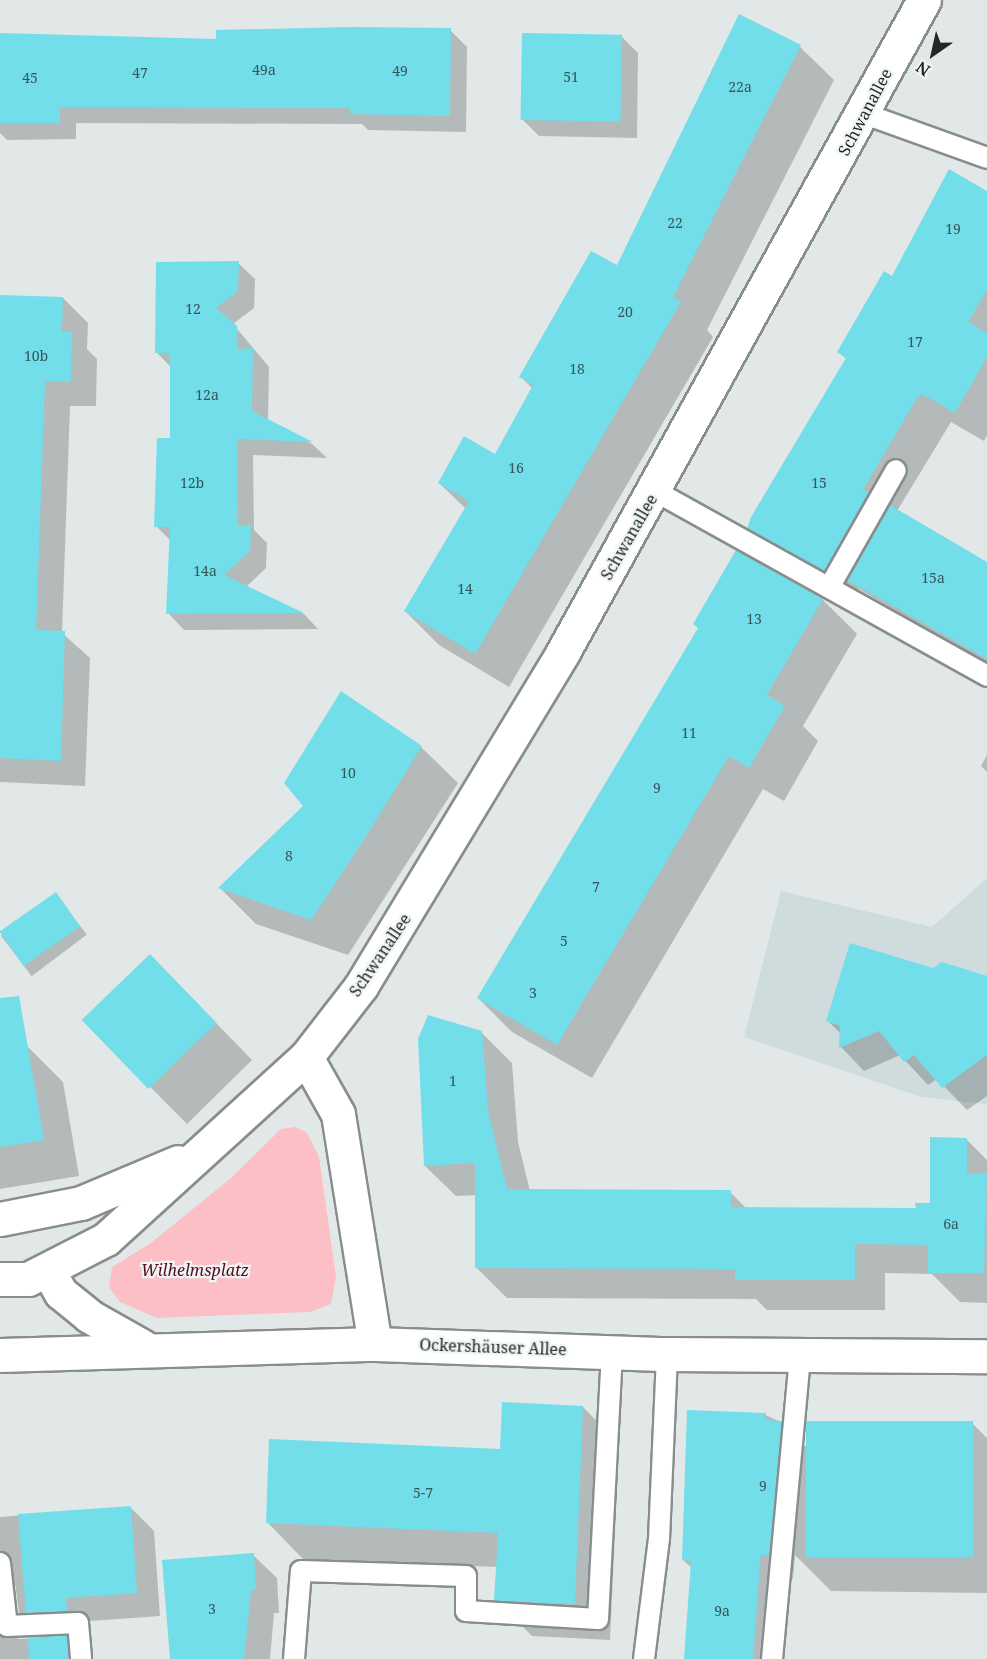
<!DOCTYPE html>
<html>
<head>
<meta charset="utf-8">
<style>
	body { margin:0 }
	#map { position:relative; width:987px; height:1659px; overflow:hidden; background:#e2e8e8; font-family:"Noto Serif",serif }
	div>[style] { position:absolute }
	.built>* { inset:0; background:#cedcde }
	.green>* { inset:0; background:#fbbfc5 }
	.shadow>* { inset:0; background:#0003; transform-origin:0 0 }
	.building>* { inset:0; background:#71deea; transform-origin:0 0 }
	.roads { filter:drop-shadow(2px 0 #888d8e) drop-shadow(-2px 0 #888d8e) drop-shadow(0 2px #888d8e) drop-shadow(0 -2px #888d8e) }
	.service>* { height:20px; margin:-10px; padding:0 10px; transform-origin:10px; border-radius:10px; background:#fff }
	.tertiary>* { height:33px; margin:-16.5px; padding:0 16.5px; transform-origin:16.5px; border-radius:16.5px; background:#fff }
	.secondary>* { height:33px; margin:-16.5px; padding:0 16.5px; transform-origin:16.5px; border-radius:16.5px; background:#fff }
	span { translate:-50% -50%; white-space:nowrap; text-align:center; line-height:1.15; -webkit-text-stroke:4.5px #eff5f5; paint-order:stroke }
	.number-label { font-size:14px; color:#385558 }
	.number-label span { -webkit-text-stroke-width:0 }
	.street-label { font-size:16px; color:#252727 }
	.park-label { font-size:16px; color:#550a1e; font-style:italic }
	.north { position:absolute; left:903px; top:24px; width:60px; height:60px; -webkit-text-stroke:4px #eff5f5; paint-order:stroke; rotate:214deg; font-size:16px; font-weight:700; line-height:24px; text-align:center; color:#252727 }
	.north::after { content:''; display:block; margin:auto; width:21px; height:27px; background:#252727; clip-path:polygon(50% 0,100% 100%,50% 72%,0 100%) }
</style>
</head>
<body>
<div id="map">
	<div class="built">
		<i style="clip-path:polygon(987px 878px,987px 1104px,921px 1097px,744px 1037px,781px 891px,932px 927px)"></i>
	</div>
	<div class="green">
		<i style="clip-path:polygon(296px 1127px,307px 1133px,319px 1157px,336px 1277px,331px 1304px,310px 1312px,157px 1318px,120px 1302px,109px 1287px,112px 1267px,151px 1243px,231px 1178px,281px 1129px)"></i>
	</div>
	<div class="shadow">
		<i style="clip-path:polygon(739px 16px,800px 47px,834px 80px,707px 330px,713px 337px,509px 687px,439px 645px,405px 611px,466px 509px,439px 483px,495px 456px,533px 389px,521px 377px,617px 268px)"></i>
		<i style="clip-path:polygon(450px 30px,467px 47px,466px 132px,368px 130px,362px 124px,76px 123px,76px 139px,7px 140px,0 133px,0 35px,218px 40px)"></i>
		<i style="clip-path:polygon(621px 36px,638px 53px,637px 138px,539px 136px,522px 119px)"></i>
		<i style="clip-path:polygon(987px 193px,987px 435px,984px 441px,951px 422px,897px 511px,987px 565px,987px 665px,859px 589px,854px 599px,778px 557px,749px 528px,847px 360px,839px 352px,892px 278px)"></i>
		<i style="clip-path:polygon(238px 263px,255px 279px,254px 308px,233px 324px,269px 367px,268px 421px,312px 444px,327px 458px,253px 455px,254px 530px,267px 543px,266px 568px,246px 587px,304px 614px,318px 629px,184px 630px,168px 613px,171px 541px,156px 526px,172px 440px,172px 368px,157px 353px)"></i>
		<i style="clip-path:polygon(0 297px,63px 298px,88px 323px,87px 349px,97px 359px,96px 406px,70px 406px,62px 633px,90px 658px,85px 786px,0 782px)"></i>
		<i style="clip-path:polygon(737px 552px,823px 600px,857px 634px,803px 726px,818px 741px,784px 801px,763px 789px,592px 1078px,512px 1032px,478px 998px,699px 629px)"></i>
		<i style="clip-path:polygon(421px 747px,458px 783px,348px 955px,256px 924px,220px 888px)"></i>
		<i style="clip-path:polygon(987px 755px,987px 772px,981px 766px)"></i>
		<i style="left:56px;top:894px;width:51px;height:69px;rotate:53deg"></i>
		<i style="clip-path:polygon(933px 969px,987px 979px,987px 1096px,967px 1110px,937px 1079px,928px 1085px,900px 1055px,864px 1071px,841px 1047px,841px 1034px,828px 1021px)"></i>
		<i style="clip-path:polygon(186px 992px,252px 1060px,187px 1124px,84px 1020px)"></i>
		<i style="clip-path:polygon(481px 1032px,512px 1063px,518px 1142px,530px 1191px,730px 1192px,747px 1209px,917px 1209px,932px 1204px,966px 1139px,987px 1160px,987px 1303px,960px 1302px,932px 1274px,885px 1273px,885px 1310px,767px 1310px,756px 1299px,507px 1298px,477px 1268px,477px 1195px,456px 1196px,425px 1166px)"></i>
		<i style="clip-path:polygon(27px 1046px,63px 1082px,79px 1176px,0 1189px,0 1050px)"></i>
		<i style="clip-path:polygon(583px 1407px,619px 1444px,610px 1640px,532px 1636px,496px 1600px,497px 1567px,303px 1559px,267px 1522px,502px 1451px)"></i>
		<i style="clip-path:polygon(765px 1415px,781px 1422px,805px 1446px,973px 1424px,987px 1438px,987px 1593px,831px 1591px,795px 1555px,793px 1579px,784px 1579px,779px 1659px,686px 1659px,692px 1568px,683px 1560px)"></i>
		<i style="clip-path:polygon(evenodd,130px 1507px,154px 1531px,160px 1616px,90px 1621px,90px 1635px,65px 1636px,88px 1659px,0 1659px,0 1517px,130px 1507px,15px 1583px,19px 1613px,44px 1638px,18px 1639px,11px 1588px,15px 1583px)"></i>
		<i style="clip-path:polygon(253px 1555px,277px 1578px,279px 1613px,274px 1613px,270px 1659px,171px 1659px)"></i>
	</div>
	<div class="building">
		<i style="clip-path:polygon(739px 14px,801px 45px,673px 297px,681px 302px,475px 654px,404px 611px,469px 501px,438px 483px,464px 436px,495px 454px,533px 385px,519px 377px,591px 251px,617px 265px)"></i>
		<i style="clip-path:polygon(351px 27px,451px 28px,450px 116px,350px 114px,350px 108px,60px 107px,60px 123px,0 123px,0 33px,216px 39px,216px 30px)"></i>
		<i style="left:522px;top:33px;width:100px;height:87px;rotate:1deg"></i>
		<i style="clip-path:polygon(949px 169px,987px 191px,987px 290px,968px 322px,987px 333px,987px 357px,955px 413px,922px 394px,917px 398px,863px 490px,869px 493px,824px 572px,747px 529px,751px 517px,846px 358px,837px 352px,884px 271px,892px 276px)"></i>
		<i style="clip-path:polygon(239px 261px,238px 291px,216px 308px,237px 326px,238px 349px,253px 348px,252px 411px,313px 442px,237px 439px,238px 525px,251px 525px,250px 551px,224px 575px,304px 613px,166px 614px,170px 527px,154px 527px,157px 438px,170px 438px,170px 353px,155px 353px,156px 262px)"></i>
		<i style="clip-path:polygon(0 295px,63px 297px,62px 331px,72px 332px,71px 382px,45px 381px,36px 630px,65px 631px,61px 761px,0 758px)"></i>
		<i style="clip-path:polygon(890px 505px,987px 562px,987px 659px,847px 580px)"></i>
		<i style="clip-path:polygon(736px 550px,823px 599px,767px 695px,785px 706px,749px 768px,729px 756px,557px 1045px,477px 998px,698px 628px,693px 624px)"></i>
		<i style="clip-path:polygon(341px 691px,422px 746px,365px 838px,311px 920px,218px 888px,303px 806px,284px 783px)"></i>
		<i style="left:56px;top:892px;width:42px;height:69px;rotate:55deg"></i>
		<i style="clip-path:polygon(850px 943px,933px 968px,942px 962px,987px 976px,987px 1055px,942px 1088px,914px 1055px,904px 1062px,879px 1031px,839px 1048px,840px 1026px,826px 1021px)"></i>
		<i style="left:150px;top:954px;width:96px;height:95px;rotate:46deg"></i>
		<i style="clip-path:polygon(19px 996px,44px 1140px,0 1147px,0 998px)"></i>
		<i style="clip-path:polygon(428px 1015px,482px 1031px,488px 1111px,507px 1189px,731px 1190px,731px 1207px,916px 1208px,915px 1203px,930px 1203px,930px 1137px,967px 1138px,967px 1173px,987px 1173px,984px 1273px,928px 1273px,928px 1245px,855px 1244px,855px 1280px,735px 1280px,735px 1269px,475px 1268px,475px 1163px,424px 1166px,418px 1039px)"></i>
		<i style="clip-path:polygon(502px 1402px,583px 1406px,575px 1604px,494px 1601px,498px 1533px,266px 1523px,269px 1439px,500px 1449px)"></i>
		<i style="clip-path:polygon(687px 1410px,766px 1413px,765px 1420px,782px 1421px,769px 1555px,761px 1555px,760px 1563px,753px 1659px,684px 1659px,691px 1561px,682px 1560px)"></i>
		<i style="left:806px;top:1421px;width:167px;height:136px"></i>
		<i style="clip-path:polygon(131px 1506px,137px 1593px,66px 1598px,67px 1611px,26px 1613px,18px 1514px)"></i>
		<i style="clip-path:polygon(254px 1553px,256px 1590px,251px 1590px,244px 1659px,170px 1659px,162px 1560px)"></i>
		<i style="left:67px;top:1635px;width:24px;height:39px;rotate:88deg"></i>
	</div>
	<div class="roads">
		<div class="service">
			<i style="left:865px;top:114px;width:130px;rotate:19.8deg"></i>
			<i style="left:655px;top:491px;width:380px;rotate:29.1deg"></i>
			<i style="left:830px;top:586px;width:133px;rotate:-60.4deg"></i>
			<i style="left:0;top:1563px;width:63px;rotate:83.7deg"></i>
			<i style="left:7px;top:1626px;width:71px;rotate:-2.4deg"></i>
			<i style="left:78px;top:1623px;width:36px;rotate:85deg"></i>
			<i style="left:294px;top:1659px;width:88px;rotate:-85.5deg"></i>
			<i style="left:301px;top:1571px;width:165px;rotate:1.7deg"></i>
			<i style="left:466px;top:1576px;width:35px;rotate:90deg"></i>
			<i style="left:466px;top:1611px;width:132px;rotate:3.5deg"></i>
			<i style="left:598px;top:1619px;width:267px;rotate:-87deg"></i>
			<i style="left:644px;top:1659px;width:121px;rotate:-82.9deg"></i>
			<i style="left:659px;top:1539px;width:185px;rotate:-87.5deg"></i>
			<i style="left:772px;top:1659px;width:305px;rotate:-84.7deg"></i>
		</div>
		<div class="tertiary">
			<i style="left:306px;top:1057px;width:65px;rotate:60.7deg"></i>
			<i style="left:338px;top:1114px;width:233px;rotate:80.9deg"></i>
			<i style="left:48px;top:1270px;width:26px;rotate:61deg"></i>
			<i style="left:61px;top:1293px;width:36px;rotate:39deg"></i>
			<i style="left:89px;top:1316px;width:61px;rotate:29.5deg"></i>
			<i style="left:0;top:1355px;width:375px;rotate:-1.7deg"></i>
			<i style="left:375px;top:1344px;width:292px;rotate:2deg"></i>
			<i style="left:667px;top:1354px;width:320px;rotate:0.4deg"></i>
		</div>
		<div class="secondary">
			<i style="left:0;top:1219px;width:83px;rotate:-11.2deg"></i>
			<i style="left:81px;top:1203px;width:105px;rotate:-22.9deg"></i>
			<i style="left:0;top:1279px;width:28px"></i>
			<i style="left:28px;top:1279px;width:88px;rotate:-27.1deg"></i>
			<i style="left:106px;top:1239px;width:270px;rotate:-42.3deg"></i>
			<i style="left:306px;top:1057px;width:90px;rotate:-52.2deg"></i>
			<i style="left:361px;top:986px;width:390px;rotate:-58.8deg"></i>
			<i style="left:563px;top:652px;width:745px;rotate:-61.03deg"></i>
		</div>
	</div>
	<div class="number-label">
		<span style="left:264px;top:70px">49a</span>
		<span style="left:400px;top:71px">49</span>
		<span style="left:140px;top:73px">47</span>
		<span style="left:571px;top:77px">51</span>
		<span style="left:30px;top:78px">45</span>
		<span style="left:740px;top:87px">22a</span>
		<span style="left:675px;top:223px">22</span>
		<span style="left:953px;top:229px">19</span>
		<span style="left:193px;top:309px">12</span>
		<span style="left:625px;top:312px">20</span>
		<span style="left:915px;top:342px">17</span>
		<span style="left:36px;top:356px">10b</span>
		<span style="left:577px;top:369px">18</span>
		<span style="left:207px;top:395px">12a</span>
		<span style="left:516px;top:468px">16</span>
		<span style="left:192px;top:483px">12b</span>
		<span style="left:819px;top:483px">15</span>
		<span style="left:205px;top:571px">14a</span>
		<span style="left:933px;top:578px">15a</span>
		<span style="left:465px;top:589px">14</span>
		<span style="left:754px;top:619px">13</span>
		<span style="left:689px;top:733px">11</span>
		<span style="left:348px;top:773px">10</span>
		<span style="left:657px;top:788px">9</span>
		<span style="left:289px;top:856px">8</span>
		<span style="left:596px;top:887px">7</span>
		<span style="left:564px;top:941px">5</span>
		<span style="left:533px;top:993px">3</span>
		<span style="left:453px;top:1081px">1</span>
		<span style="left:951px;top:1224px">6a</span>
		<span style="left:763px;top:1486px">9</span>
		<span style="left:423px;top:1493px">5-7</span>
		<span style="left:212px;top:1609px">3</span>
		<span style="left:722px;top:1611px">9a</span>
	</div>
	<div class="street-label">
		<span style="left:865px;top:112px;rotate:-62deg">Schwanallee</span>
		<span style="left:629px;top:537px;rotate:-60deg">Schwanallee</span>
		<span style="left:380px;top:955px;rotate:-56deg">Schwanallee</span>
		<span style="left:493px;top:1347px;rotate:2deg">Ockershäuser Allee</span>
	</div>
	<div class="park-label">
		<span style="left:195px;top:1270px">Wilhelmsplatz</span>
	</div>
	<div class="north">N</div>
</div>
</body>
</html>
